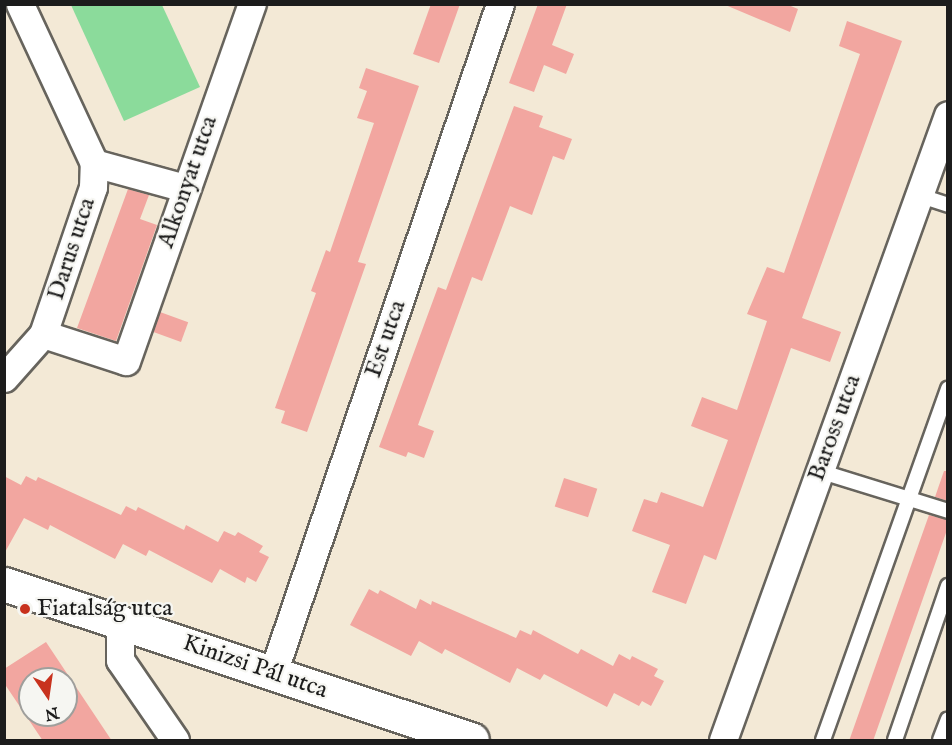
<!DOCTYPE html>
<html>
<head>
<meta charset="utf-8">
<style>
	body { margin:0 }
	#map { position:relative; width:952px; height:745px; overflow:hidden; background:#f3e9d6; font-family:"IM FELL English",serif }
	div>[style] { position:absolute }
	.green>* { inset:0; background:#8bdb9b }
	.building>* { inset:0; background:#f2a6a0; transform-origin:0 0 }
	.roads { filter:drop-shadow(2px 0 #67645d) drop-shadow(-2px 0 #67645d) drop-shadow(0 2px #67645d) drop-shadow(0 -2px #67645d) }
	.service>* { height:14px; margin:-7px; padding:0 7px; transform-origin:7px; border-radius:7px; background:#fff }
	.minor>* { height:27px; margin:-13.5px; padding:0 13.5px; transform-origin:13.5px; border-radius:13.5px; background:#fff }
	.tertiary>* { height:33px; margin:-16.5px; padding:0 16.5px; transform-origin:16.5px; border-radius:16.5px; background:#fff }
	.dots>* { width:16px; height:16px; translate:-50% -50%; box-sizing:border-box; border:3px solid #f6f6f2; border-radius:50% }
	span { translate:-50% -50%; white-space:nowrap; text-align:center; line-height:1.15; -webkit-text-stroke:4.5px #f6f6f2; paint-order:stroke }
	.street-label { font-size:24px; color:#1c1c1c }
	.poi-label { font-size:24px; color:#1c1c1c }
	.left { translate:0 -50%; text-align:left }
	.frame { position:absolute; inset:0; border:6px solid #1c1c1c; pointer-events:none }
	.north { position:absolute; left:18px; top:667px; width:60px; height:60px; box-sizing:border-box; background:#f6f6f2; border:2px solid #9f9f9c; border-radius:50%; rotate:167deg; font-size:16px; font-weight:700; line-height:24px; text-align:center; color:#1c1c1c }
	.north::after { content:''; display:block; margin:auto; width:21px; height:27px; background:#c8321e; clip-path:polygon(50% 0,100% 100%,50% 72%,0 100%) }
</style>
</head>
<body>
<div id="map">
	<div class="green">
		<i style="clip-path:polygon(71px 5px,162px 5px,200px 87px,124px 121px)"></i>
	</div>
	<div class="building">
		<i style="clip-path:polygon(431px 4px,460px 4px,439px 63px,413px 54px)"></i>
		<i style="clip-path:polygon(538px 4px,567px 4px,552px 45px,574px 54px,566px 74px,544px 65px,534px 92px,509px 83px)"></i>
		<i style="clip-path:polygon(723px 4px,786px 4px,798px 9px,790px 32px)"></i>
		<i style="clip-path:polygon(847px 21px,902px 41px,802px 318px,841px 332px,830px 362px,791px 348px,716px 560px,704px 555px,686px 604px,652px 592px,670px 545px,632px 531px,644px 499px,657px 503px,661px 492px,703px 507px,728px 440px,691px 426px,702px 397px,737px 410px,767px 321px,747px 314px,767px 267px,784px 273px,860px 54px,839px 46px)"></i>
		<i style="clip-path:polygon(366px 68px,419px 86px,358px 262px,366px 264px,307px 432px,281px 423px,285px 411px,275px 408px,316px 293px,311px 291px,326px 250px,330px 252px,374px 123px,357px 118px,367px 91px,359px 88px)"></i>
		<i style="clip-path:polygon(514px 106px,543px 116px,539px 127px,572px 139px,564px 160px,553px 156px,532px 215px,510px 206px,482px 281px,472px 277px,418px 425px,434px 431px,424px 458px,408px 452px,406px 457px,379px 447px,438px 287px,446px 290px)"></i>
		<i style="clip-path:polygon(128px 189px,149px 195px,140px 219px,157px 225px,116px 341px,77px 328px)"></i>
		<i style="left:160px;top:312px;width:30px;height:21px;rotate:20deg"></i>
		<i style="clip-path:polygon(944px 471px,948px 471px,948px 501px,935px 497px)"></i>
		<i style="clip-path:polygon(4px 476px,21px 485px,26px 476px,36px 481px,38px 477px,121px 515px,126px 506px,136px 511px,138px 507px,184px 530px,186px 525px,218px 542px,224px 531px,235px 536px,238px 532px,263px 546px,259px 552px,269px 557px,256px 582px,247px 577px,245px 583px,220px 569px,212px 583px,149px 550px,146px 556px,123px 544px,115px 559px,50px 525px,48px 530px,24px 518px,4px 554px)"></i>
		<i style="left:564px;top:478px;width:35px;height:30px;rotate:18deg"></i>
		<i style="clip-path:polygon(929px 515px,948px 520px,948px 527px,873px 741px,849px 741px)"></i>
		<i style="clip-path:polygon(369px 589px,378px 594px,380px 590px,416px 609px,420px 599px,431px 605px,432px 601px,516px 638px,520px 630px,531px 635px,533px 630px,578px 654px,581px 649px,613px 666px,619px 654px,630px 660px,632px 656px,658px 669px,654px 676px,664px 681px,651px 706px,642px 701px,639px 706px,614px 693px,607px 707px,544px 674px,540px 680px,517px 668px,510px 683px,445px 649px,442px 654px,419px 641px,411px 656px,350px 625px)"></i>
		<i style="clip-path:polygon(evenodd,46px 642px,112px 741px,43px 741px,4px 683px,4px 669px,46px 642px,30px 679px,66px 679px,66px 715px,30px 715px,30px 679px)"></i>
	</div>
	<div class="roads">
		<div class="service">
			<i style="left:918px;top:195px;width:32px;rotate:18deg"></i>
			<i style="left:819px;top:471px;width:135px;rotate:17.2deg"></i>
			<i style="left:823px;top:740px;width:373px;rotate:-70.4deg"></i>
			<i style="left:895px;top:740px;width:163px;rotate:-71deg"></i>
			<i style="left:940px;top:740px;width:22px;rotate:-69deg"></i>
		</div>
		<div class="minor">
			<i style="left:94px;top:163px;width:94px;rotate:15.4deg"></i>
			<i style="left:43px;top:334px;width:87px;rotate:18deg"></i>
			<i style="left:126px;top:361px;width:379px;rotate:-70.6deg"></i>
			<i style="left:4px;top:378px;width:59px;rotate:-48.4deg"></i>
			<i style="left:43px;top:334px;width:155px;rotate:-71.2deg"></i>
			<i style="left:93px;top:187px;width:24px;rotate:-88deg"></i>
			<i style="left:94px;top:163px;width:175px;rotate:-115deg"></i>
			<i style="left:120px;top:622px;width:38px;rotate:90deg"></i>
			<i style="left:120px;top:660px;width:97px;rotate:55.5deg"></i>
			<i style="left:273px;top:673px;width:706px;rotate:-71.26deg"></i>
			<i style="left:723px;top:740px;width:664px;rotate:-70.2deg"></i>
		</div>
		<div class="tertiary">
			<i style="left:4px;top:584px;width:493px;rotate:18.4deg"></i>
		</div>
	</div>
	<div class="dots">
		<i style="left:25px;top:609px;background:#c8321e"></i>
	</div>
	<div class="street-label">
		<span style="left:188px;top:182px;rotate:-71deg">Alkonyat utca</span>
		<span style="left:72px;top:249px;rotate:-72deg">Darus utca</span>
		<span style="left:386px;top:339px;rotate:-71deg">Est utca</span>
		<span style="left:835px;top:428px;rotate:-70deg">Baross utca</span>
		<span style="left:255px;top:667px;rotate:19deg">Kinizsi Pál utca</span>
	</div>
	<div class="poi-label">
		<span class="left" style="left:37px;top:609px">Fiatalság utca</span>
	</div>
	<div class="frame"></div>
	<div class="north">N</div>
</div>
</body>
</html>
